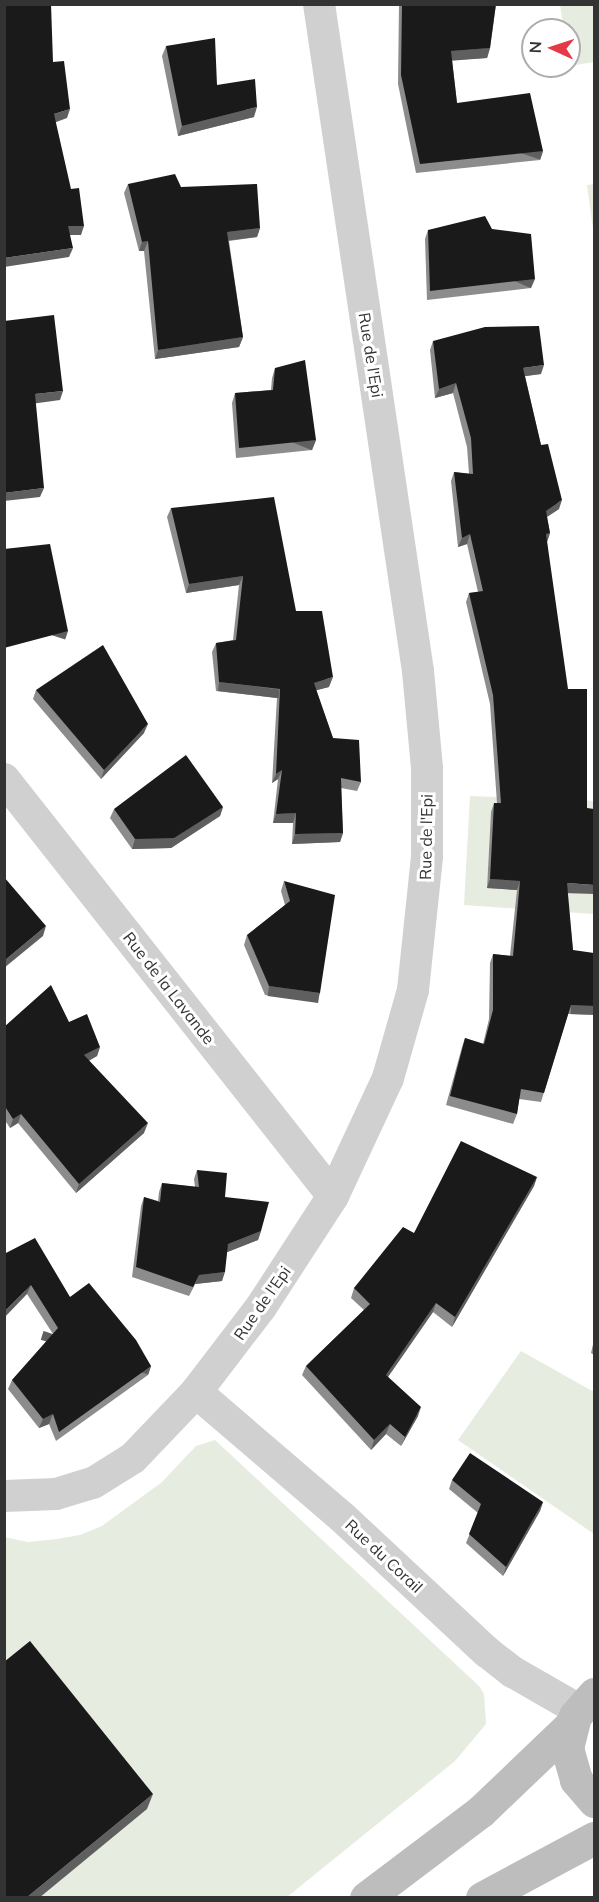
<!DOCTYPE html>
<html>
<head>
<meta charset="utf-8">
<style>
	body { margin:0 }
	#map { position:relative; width:599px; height:1902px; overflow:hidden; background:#fff; font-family:Mulish,sans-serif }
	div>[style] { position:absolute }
	.green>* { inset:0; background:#e6ecdf }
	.minor>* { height:32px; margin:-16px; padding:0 16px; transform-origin:16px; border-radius:16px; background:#d0d0d0 }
	.secondary>* { height:33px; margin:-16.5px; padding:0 16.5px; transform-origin:16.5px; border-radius:16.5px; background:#bdbdbd }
	.wall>* { inset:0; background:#8c8c8c }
	.shaded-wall>* { inset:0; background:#5f5f5f; transform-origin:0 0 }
	.building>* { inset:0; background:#1a1a1a }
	span { translate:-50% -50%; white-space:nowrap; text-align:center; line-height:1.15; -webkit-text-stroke:6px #fff; paint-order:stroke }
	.street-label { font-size:16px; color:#333 }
	.frame { position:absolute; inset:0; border:6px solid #333; pointer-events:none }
	.north { position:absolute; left:521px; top:18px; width:60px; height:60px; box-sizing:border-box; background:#fff; border:2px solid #adadad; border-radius:50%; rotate:273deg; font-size:16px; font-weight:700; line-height:24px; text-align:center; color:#333 }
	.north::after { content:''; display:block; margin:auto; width:21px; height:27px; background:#e63946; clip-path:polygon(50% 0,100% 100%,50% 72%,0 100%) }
</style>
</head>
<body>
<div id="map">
	<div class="green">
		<i style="clip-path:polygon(560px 5px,594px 5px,594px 62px,569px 66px,569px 30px,564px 30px)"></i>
		<i style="clip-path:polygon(594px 184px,594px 236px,587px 185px)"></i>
		<i style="clip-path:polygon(470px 796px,594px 801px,594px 840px,491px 813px,487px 888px,594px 894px,594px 914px,464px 905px)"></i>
		<i style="clip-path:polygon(521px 1351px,594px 1392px,594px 1534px,458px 1440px)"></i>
		<i style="clip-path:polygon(215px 1440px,479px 1686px,484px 1694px,486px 1724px,455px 1761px,287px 1897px,5px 1897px,4px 1537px,28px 1542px,57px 1539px,80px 1535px,102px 1526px,162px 1482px,196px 1446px)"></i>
	</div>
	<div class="minor">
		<i style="left:4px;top:779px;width:531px;rotate:51.73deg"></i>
		<i style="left:196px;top:1392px;width:192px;rotate:40.6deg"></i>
		<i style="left:342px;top:1517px;width:198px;rotate:43deg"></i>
		<i style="left:487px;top:1652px;width:33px;rotate:38deg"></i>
		<i style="left:513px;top:1672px;width:76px;rotate:29.9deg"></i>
		<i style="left:4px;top:1496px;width:52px;rotate:-2.2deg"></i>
		<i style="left:56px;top:1494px;width:39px;rotate:-17deg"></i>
		<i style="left:93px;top:1483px;width:47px;rotate:-32deg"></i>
		<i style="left:133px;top:1458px;width:91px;rotate:-46.3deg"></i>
		<i style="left:196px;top:1392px;width:107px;rotate:-52.6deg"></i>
		<i style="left:261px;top:1307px;width:132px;rotate:-57deg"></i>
		<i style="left:333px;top:1196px;width:130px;rotate:-65deg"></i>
		<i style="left:388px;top:1078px;width:91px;rotate:-74.1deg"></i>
		<i style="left:413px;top:990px;width:135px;rotate:-84deg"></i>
		<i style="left:427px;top:856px;width:88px;rotate:-90deg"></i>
		<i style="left:427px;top:768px;width:97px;rotate:-95.3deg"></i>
		<i style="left:418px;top:671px;width:674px;rotate:-98.44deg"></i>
	</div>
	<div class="secondary">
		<i style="left:594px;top:1694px;width:29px;rotate:131deg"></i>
		<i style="left:575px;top:1716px;width:33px;rotate:104deg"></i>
		<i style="left:567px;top:1748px;width:33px;rotate:74deg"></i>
		<i style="left:576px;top:1780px;width:28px;rotate:49deg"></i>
		<i style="left:366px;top:1898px;width:144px;rotate:-37.1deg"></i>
		<i style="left:481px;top:1811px;width:126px;rotate:-43.7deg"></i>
		<i style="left:482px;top:1898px;width:127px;rotate:-28.2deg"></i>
	</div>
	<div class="wall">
		<i style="clip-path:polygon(399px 4px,496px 4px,490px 48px,487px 58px,452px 60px,457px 103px,543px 151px,540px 160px,416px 173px,398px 84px)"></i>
		<i style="clip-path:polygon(166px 46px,217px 85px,254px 117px,178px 136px,162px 56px)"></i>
		<i style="clip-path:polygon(128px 184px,181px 187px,260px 228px,257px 237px,229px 241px,243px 337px,239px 347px,155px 359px,144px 251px,139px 251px,124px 193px)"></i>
		<i style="clip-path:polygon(492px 229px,531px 288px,427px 300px,425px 239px,428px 230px)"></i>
		<i style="clip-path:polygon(433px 341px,541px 374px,525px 376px,541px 445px,559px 509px,547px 517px,550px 533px,547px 542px,567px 893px,573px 950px,594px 1015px,568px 1014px,541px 1102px,519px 1099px,517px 1114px,513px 1124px,446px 1105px,462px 1047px,465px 1038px,483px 1044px,489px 1019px,490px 963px,493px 954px,510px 956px,517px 890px,487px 888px,491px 812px,494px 803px,497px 803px,490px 704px,466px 602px,469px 593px,478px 592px,467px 544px,458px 547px,451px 481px,454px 472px,469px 474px,467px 447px,453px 393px,435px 398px,430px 350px)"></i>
		<i style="clip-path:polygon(275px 368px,316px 440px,312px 450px,236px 458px,232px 403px,235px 393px,271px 390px,272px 378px)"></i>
		<i style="clip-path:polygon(171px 508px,296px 611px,329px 687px,316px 690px,333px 738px,361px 782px,357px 791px,341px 788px,343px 833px,340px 842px,292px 844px,293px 823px,273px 823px,278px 779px,272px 783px,277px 698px,216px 691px,212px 652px,216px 643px,233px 640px,239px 585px,186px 593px,167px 517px)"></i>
		<i style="clip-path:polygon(36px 690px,144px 733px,101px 779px,33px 699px)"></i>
		<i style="clip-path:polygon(223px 807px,220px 816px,171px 848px,132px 849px,110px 818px,114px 809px)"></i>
		<i style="clip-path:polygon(284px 881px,320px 993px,317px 1002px,265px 995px,244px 945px,247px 935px,285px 905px,281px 891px)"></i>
		<i style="clip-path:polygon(69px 1022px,100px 1047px,97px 1056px,89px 1061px,144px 1133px,76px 1193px,18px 1123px,10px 1128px,4px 1119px,4px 1027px)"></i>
		<i style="clip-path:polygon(197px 1170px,261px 1231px,258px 1240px,227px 1252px,222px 1281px,195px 1284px,189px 1296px,132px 1277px,141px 1206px,144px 1197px,158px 1201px,159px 1192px,162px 1183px,195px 1187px,194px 1179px)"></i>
		<i style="clip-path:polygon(537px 1177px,534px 1186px,452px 1327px,433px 1312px,388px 1377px,418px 1416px,401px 1446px,386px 1434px,371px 1450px,302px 1375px,306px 1366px,364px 1310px,351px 1298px,354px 1288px,414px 1233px)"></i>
		<i style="clip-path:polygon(4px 1254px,70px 1297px,151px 1366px,148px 1375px,56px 1441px,49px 1424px,39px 1428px,8px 1389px,12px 1380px,53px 1334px,27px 1294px)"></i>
		<i style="clip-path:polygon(594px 1340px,594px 1355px,591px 1353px)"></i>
		<i style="clip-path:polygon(452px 1480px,543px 1502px,540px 1511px,503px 1576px,466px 1543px,478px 1513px,449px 1489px)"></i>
	</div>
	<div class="shaded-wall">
		<i style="clip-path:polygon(490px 48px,487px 58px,448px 61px,451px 51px)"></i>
		<i style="clip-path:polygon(257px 107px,254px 117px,178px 136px,182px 126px)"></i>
		<i style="clip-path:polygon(70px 109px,67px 118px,51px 124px,54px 114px)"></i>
		<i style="left:543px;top:151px;width:9px;height:124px;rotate:108deg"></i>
		<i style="clip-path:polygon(68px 226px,84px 226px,81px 235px,65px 235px)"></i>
		<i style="clip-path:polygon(260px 228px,257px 237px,224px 241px,227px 232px)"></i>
		<i style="clip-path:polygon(148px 241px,144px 251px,139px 251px,142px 242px)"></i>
		<i style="clip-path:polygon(73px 248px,69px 257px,4px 267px,4px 258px)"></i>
		<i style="left:535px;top:279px;width:10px;height:106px;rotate:114deg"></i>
		<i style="clip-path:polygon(243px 337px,239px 347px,155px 359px,158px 350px)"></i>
		<i style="clip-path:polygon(544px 365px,541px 374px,519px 377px,523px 368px)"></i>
		<i style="clip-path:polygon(456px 383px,453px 393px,435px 398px,439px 389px)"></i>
		<i style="clip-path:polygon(63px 391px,60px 400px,31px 404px,35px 394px)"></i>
		<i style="left:316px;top:440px;width:11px;height:77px;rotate:112deg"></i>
		<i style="clip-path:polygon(44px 488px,40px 497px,4px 501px,4px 493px)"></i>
		<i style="clip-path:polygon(562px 500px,559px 509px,542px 520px,546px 511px)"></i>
		<i style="clip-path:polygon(550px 533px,547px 542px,546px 534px)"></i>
		<i style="clip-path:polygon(470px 534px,467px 544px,458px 547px,462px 538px)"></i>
		<i style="clip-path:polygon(243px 576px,239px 585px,186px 593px,189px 584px)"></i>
		<i style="left:68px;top:631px;width:9px;height:66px;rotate:108deg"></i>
		<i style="clip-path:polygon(333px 677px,329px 687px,310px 692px,314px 683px)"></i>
		<i style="left:219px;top:682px;width:61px;height:9px;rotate:7deg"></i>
		<i style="clip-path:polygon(148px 724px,144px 733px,101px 779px,104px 770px)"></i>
		<i style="clip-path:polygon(282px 770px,278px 779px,272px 783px,276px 774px)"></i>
		<i style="clip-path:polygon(223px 807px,220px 816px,171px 848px,132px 849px,135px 839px)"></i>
		<i style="clip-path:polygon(296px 813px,293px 823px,273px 823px,276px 814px)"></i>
		<i style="clip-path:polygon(343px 833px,340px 842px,292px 844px,295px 834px)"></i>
		<i style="clip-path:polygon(490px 879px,520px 881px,517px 890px,487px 888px)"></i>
		<i style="clip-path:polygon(567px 883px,594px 885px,594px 894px,563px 893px)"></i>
		<i style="clip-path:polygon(46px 926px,43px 936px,4px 968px,4px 961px)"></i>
		<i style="left:269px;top:986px;width:51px;height:10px;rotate:8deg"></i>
		<i style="left:571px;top:1005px;width:23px;height:9px;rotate:2deg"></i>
		<i style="clip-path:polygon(100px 1047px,97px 1056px,80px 1065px,84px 1055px)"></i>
		<i style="clip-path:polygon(21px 1114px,18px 1123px,10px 1128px,13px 1119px)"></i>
		<i style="clip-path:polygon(148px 1123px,144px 1133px,76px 1193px,79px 1184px)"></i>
		<i style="clip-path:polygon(537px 1177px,534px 1186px,452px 1327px,455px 1317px)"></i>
		<i style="clip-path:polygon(261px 1231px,258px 1240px,225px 1253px,228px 1244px)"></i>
		<i style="clip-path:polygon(225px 1272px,222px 1281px,195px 1284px,189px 1296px,199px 1275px)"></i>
		<i style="clip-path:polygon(31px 1285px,27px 1294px,4px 1318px,4px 1312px)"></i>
		<i style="clip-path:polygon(436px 1303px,433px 1312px,383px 1384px,386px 1375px)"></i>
		<i style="left:151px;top:1366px;width:9px;height:113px;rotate:108deg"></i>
		<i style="clip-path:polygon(421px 1407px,418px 1416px,401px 1446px,405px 1437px)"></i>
		<i style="clip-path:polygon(53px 1414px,49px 1424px,39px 1428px,43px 1419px)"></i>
		<i style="clip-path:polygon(390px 1424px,386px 1434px,371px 1450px,374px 1440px)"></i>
		<i style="clip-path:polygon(543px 1502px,540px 1511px,503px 1576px,506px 1567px)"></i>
		<i style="clip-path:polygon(153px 1794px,147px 1809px,39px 1898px,26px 1898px)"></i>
	</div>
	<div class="building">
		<i style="clip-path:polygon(4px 4px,51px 4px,53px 62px,64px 61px,70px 109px,54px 114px,71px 189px,79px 188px,84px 226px,68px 226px,73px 248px,4px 258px)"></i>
		<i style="clip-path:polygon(402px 4px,496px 4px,490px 48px,451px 51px,457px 103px,530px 93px,543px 151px,420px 164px,401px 75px)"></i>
		<i style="clip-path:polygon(215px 38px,217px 85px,255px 79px,257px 107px,182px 126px,166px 46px)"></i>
		<i style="clip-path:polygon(175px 174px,181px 187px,257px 184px,260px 228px,227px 232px,243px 337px,158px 350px,148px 241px,142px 242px,128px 184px)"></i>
		<i style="clip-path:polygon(485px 216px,492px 229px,531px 234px,535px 279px,430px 291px,428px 230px)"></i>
		<i style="clip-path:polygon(54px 315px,63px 391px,35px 394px,44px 488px,4px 493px,4px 321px)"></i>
		<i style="clip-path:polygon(539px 326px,544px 365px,523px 368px,541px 445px,548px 444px,562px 500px,546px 511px,550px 533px,546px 534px,568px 689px,587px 689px,587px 808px,594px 809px,594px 885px,567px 883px,573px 950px,594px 953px,594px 1006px,571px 1005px,544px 1093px,521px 1089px,517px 1114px,450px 1096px,465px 1038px,484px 1044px,493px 1010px,493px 954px,513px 956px,520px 881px,490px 879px,494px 803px,501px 803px,493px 695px,469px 593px,483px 591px,470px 534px,462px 538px,454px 472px,473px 474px,471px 438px,456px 383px,439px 389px,433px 341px,485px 327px)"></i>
		<i style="clip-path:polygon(305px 360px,316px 440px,239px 448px,235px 393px,273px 390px,275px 368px)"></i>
		<i style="clip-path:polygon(274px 497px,296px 611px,322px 611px,333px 677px,314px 683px,333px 738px,359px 740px,361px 782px,341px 778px,343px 833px,295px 834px,296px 813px,276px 814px,282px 770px,276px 774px,280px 689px,219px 682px,216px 643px,236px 640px,243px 576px,189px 584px,171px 508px)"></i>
		<i style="clip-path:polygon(50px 544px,68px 631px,4px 648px,4px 549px)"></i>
		<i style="clip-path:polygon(103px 645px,148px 724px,104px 770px,36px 690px)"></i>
		<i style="clip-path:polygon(186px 755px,223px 807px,174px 838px,135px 839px,114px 809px)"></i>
		<i style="clip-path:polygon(4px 877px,46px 926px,4px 961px)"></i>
		<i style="clip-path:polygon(284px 881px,335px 895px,320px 993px,269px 986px,247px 935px,290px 901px)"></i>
		<i style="clip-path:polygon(51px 985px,69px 1022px,87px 1014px,100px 1047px,84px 1055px,148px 1123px,79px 1184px,21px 1114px,13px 1119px,4px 1105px,4px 1027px)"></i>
		<i style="clip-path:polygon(461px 1141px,537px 1177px,455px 1317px,436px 1303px,386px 1375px,421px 1407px,405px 1437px,390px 1424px,374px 1440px,306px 1366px,370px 1304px,354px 1288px,403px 1227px,414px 1233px)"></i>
		<i style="clip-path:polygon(197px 1170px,227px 1173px,225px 1197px,269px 1202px,261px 1231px,228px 1244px,225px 1272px,199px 1275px,193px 1287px,136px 1267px,144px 1197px,160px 1202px,162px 1183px,199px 1187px)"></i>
		<i style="clip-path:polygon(35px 1238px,70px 1297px,89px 1283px,136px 1340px,151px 1366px,59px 1432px,53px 1414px,43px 1419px,12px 1380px,58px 1328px,31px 1285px,4px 1312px,4px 1254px)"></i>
		<i style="clip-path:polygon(470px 1453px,543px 1502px,506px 1567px,469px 1534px,481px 1504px,452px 1480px)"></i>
		<i style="clip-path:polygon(30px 1641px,153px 1794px,26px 1898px,4px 1898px,4px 1662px)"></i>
	</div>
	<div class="street-label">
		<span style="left:371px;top:355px;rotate:81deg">Rue de l'Epi</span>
		<span style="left:426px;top:837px;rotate:-89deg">Rue de l'Epi</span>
		<span style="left:169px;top:988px;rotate:52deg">Rue de la Lavande</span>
		<span style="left:262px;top:1303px;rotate:-55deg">Rue de l'Epi</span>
		<span style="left:384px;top:1556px;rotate:43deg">Rue du Corail</span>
	</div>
	<div class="frame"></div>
	<div class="north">N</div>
</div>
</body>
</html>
